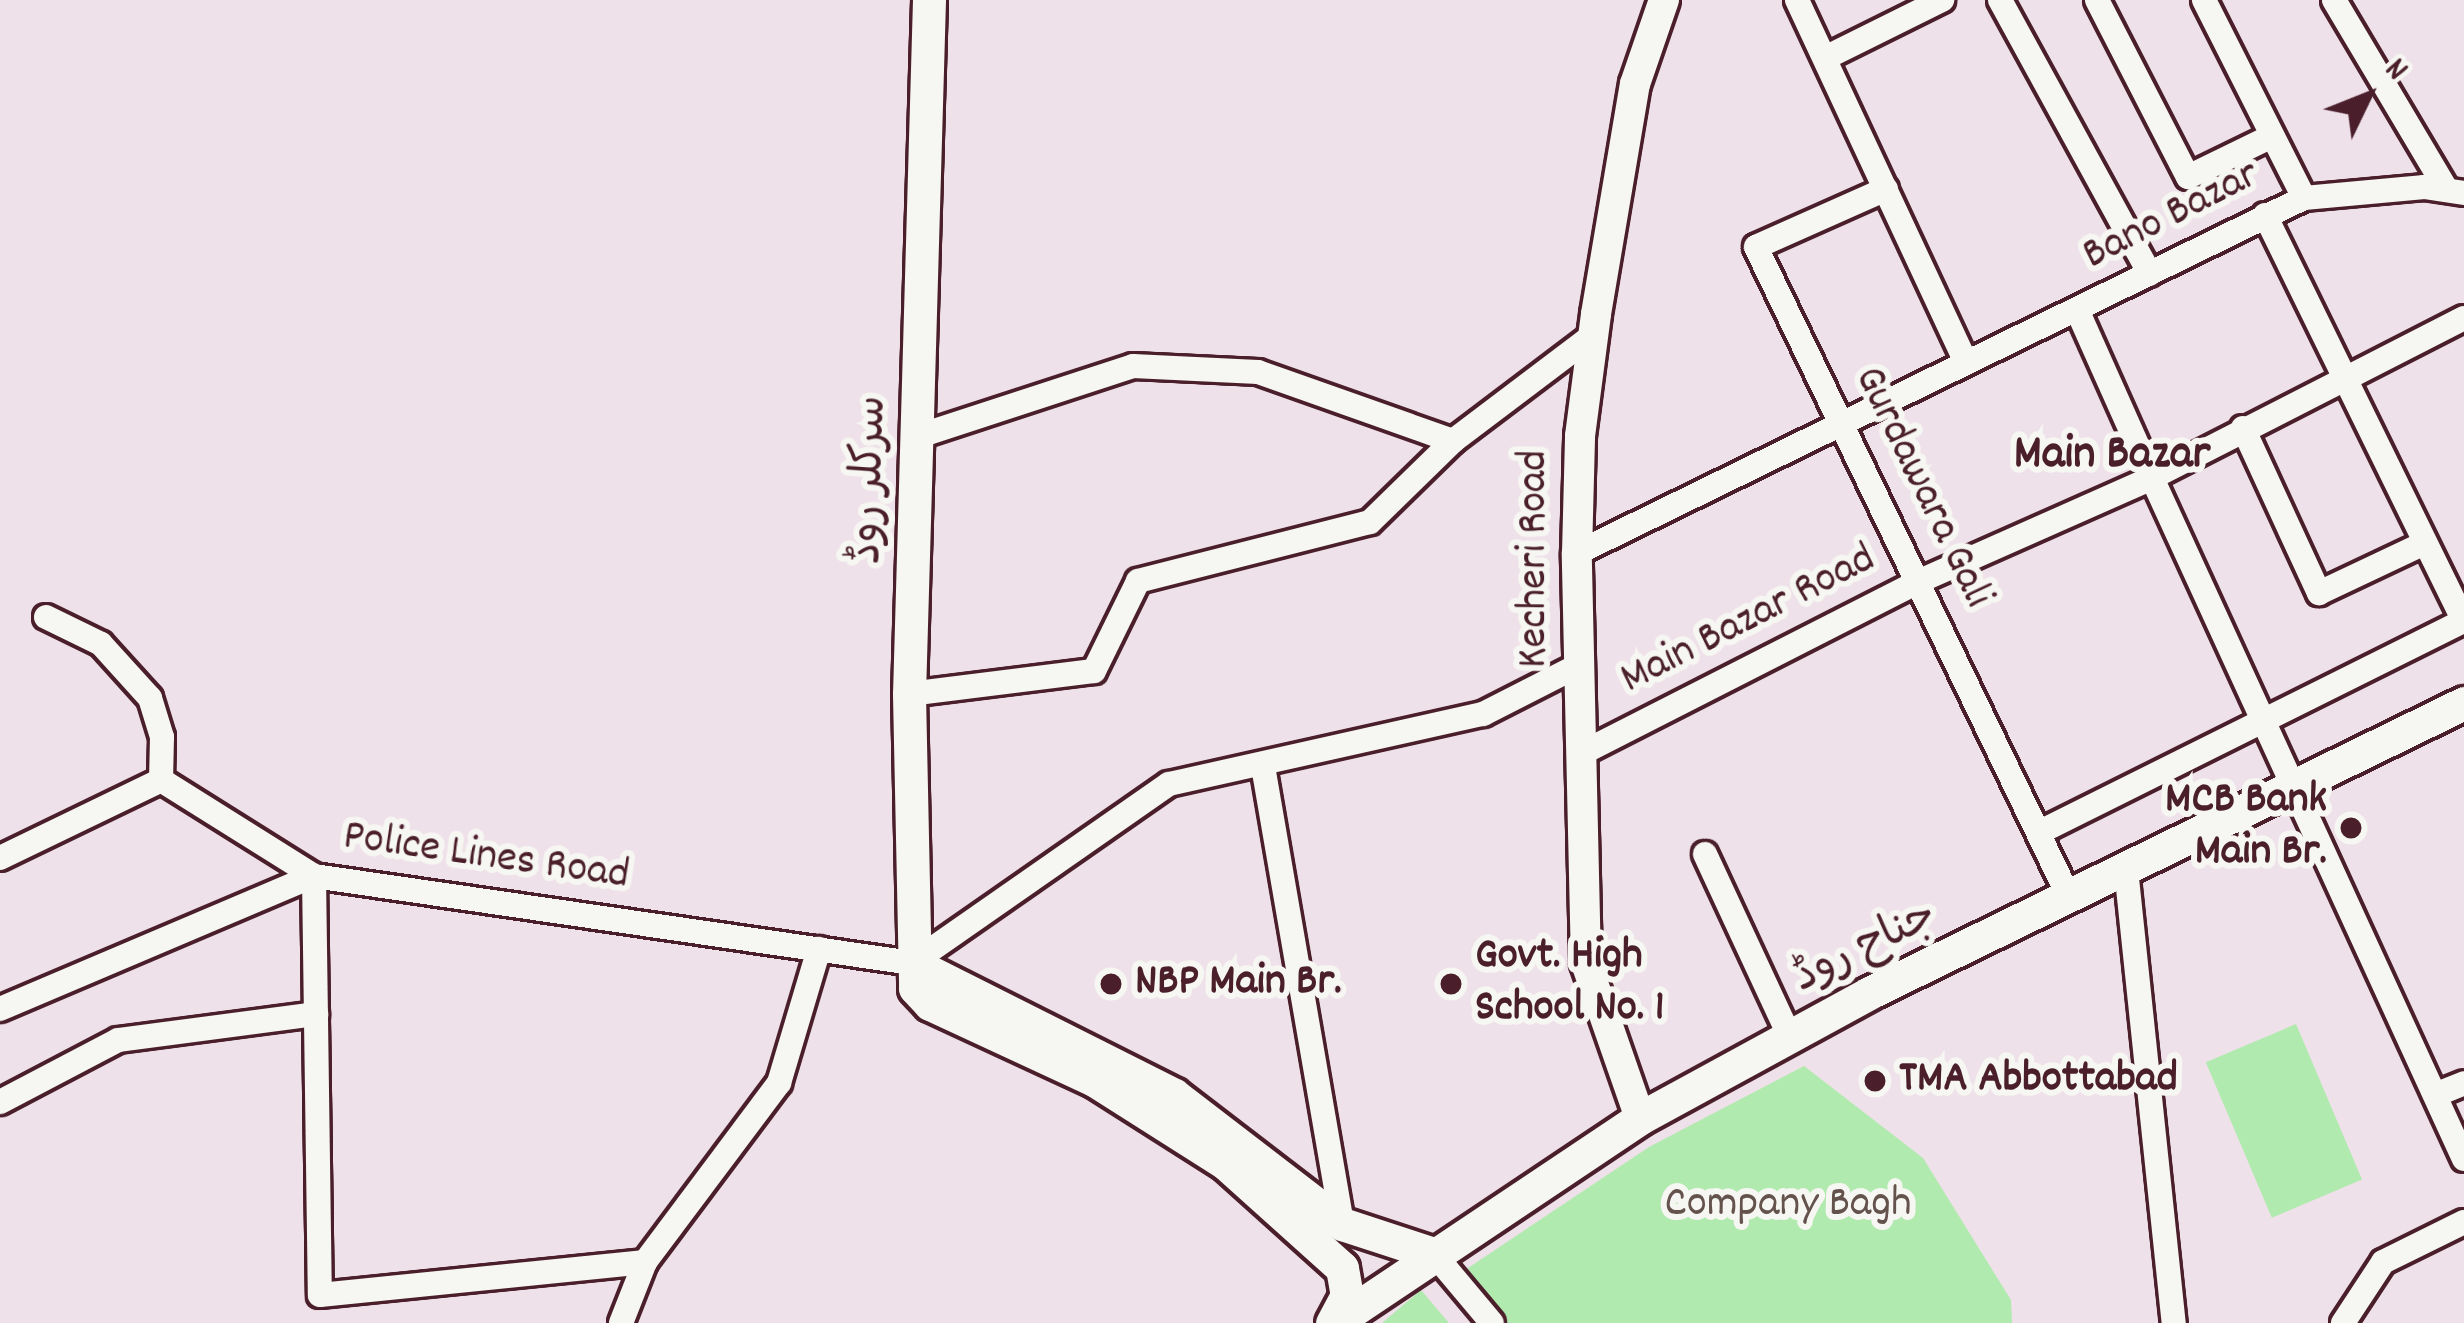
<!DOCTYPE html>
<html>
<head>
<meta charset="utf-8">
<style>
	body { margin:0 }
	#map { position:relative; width:2464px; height:1323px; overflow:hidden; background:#efe1e9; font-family:Dekko,"Playpen Sans Arabic",sans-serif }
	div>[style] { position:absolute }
	.green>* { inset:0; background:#b1eaaf; transform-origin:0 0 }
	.roads { filter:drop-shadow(3px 0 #4a1f2b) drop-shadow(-3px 0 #4a1f2b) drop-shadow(0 3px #4a1f2b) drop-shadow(0 -3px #4a1f2b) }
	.minor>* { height:24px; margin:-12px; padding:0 12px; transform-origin:12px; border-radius:12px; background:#f6f6f2 }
	.tertiary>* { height:30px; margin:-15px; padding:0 15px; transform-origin:15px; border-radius:15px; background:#f6f6f2 }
	.secondary>* { height:33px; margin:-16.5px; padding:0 16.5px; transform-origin:16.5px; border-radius:16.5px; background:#f6f6f2 }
	.dots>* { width:33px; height:33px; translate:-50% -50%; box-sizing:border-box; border:6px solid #f6f6f2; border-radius:50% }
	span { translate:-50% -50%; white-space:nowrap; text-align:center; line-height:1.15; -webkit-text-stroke:12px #f6f6f2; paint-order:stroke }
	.street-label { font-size:45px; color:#4a1f2b }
	.poi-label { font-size:45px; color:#4a1f2b; font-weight:700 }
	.right { translate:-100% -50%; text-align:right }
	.left { translate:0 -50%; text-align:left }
	.park-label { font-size:45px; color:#64524c }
	.neighbourhood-label { font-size:48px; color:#4a1f2b; font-weight:700 }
	.north { position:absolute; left:2308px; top:36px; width:120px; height:120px; -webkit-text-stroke:9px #f6f6f2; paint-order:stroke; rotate:47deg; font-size:33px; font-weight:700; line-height:48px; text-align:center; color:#4a1f2b }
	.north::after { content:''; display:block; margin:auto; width:42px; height:54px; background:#4a1f2b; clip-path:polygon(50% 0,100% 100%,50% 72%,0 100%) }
</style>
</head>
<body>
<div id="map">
	<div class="green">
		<i style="left:2296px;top:1024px;width:169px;height:98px;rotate:67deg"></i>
		<i style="clip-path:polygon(1804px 1066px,1923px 1158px,2011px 1300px,2012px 1323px,1500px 1323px,1459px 1274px,1649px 1147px)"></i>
		<i style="clip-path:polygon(1421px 1290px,1449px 1323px,1382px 1323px)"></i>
	</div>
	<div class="roads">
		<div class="minor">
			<i style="left:1797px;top:0;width:400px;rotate:65deg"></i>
			<i style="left:2000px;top:0;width:312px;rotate:61.3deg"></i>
			<i style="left:2097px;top:0;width:199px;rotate:62.8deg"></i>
			<i style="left:2188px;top:177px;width:93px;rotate:-26deg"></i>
			<i style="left:2204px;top:0;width:222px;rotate:63.2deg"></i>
			<i style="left:2334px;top:0;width:221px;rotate:59.3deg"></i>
			<i style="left:1825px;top:58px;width:131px;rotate:-26.4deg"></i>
			<i style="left:1886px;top:189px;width:142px;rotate:156deg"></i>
			<i style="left:1756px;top:247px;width:721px;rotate:64.29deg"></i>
			<i style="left:2265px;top:215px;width:452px;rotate:63.9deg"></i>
			<i style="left:2464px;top:318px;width:351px;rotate:152.9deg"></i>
			<i style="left:2152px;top:478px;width:749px;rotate:65.39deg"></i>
			<i style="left:2243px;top:428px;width:182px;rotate:65.3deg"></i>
			<i style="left:2319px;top:593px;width:117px;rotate:-25.3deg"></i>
			<i style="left:919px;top:436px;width:225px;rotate:-18.1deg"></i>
			<i style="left:1133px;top:366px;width:125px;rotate:2.7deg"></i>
			<i style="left:1258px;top:372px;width:207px;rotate:19.5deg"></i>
			<i style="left:1453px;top:441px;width:176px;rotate:-37.1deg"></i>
			<i style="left:1577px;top:553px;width:809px;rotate:-26.03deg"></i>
			<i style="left:2304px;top:198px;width:121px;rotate:-5.2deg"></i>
			<i style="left:2424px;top:187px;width:40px;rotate:8.5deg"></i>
			<i style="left:46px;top:617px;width:61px;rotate:26.1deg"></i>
			<i style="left:101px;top:644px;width:73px;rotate:47.8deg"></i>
			<i style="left:150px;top:698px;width:41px;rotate:72.9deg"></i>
			<i style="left:162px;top:737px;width:43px;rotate:91.3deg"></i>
			<i style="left:909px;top:694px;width:186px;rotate:-7.1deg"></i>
			<i style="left:1094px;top:671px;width:100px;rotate:-63.9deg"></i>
			<i style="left:1138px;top:581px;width:239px;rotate:-14.3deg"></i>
			<i style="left:1370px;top:522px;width:116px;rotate:-44.3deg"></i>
			<i style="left:1582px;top:753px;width:381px;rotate:-27deg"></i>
			<i style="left:1922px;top:580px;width:252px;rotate:-23.9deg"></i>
			<i style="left:2152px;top:478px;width:182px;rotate:-114deg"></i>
			<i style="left:1263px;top:766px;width:465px;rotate:80.2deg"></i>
			<i style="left:161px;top:780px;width:181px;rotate:32.1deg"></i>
			<i style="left:314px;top:876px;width:419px;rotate:89.2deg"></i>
			<i style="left:320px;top:1295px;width:327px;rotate:-5.8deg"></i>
			<i style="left:2040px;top:832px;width:473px;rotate:-26.5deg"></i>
			<i style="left:1705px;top:854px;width:202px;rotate:65.1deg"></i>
			<i style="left:0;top:858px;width:179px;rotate:-25.8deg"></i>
			<i style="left:2126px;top:869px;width:457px;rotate:84deg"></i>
			<i style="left:0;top:1009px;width:341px;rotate:-23deg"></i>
			<i style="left:314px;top:876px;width:604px;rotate:8.28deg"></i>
			<i style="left:912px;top:963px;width:313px;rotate:-34.9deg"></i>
			<i style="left:1169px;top:784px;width:322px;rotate:-12.6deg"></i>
			<i style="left:1483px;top:714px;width:108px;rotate:-27deg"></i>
			<i style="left:2435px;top:1095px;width:31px;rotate:-22deg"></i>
			<i style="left:0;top:1102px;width:133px;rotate:-27.7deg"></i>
			<i style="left:118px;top:1040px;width:200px;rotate:-7.5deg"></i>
			<i style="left:1434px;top:1254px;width:90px;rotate:50deg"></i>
			<i style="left:621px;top:1323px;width:66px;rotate:-68.5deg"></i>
			<i style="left:645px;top:1262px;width:224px;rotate:-53.2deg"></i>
			<i style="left:779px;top:1083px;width:140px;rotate:-73.4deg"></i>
			<i style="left:2343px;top:1323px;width:73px;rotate:-56.7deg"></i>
			<i style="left:2383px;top:1262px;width:90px;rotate:-26.3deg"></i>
		</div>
		<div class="tertiary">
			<i style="left:1640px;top:1118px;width:164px;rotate:-109.2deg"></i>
			<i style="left:1586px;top:963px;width:410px;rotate:-91.3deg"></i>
			<i style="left:1577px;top:553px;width:117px;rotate:-88.5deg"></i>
			<i style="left:1580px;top:436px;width:123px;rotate:-82.5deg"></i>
			<i style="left:1596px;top:314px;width:233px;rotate:-80.4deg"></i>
			<i style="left:1635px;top:84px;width:89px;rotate:-71deg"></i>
		</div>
		<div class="secondary">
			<i style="left:929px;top:0;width:694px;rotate:91.65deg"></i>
			<i style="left:909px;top:694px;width:294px;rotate:88.8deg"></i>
			<i style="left:915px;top:988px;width:22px;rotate:47deg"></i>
			<i style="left:930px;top:1004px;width:181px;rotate:24.9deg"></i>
			<i style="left:1094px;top:1080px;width:155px;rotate:32.4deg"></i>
			<i style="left:1225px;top:1163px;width:157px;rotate:41.9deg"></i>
			<i style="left:1342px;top:1268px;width:27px;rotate:80deg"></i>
			<i style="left:1347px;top:1295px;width:32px;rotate:118deg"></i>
			<i style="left:912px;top:963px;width:293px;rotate:26.7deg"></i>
			<i style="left:1174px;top:1095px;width:212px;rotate:37.5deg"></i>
			<i style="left:1342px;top:1224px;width:97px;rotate:18.1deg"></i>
			<i style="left:1337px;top:1321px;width:365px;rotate:-33.8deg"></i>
			<i style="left:1640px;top:1118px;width:261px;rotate:-28.6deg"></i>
			<i style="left:1869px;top:993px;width:662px;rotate:-25.98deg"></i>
		</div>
	</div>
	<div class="dots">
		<i style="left:2351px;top:828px;background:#4a1f2b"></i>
		<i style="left:1111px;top:984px;background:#4a1f2b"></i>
		<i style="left:1451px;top:984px;background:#4a1f2b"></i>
		<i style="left:1875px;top:1081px;background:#4a1f2b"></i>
	</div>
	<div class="street-label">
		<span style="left:2172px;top:217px;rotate:-27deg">Bano Bazar</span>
		<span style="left:872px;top:480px;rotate:-88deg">سرکلر روڈ</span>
		<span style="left:1921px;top:488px;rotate:64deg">Gurdawara Gali</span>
		<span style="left:1536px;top:559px;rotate:-90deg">Kecheri Road</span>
		<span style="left:1749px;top:621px;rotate:-27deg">Main Bazar Road</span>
		<span style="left:486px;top:858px;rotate:8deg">Police Lines Road</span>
		<span style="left:1866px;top:949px;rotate:-26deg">جناح روڈ</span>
	</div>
	<div class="poi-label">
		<span class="right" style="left:2327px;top:828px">MCB Bank<br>Main Br.</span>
		<span class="left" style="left:1475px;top:984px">Govt. High<br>School No. 1</span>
		<span class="left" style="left:1135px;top:984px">NBP Main Br.</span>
		<span class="left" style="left:1899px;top:1081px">TMA Abbottabad</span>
	</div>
	<div class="park-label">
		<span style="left:1788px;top:1206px">Company Bagh</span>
	</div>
	<div class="neighbourhood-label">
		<span style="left:2112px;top:457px">Main Bazar</span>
	</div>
	<div class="north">N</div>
</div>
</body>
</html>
